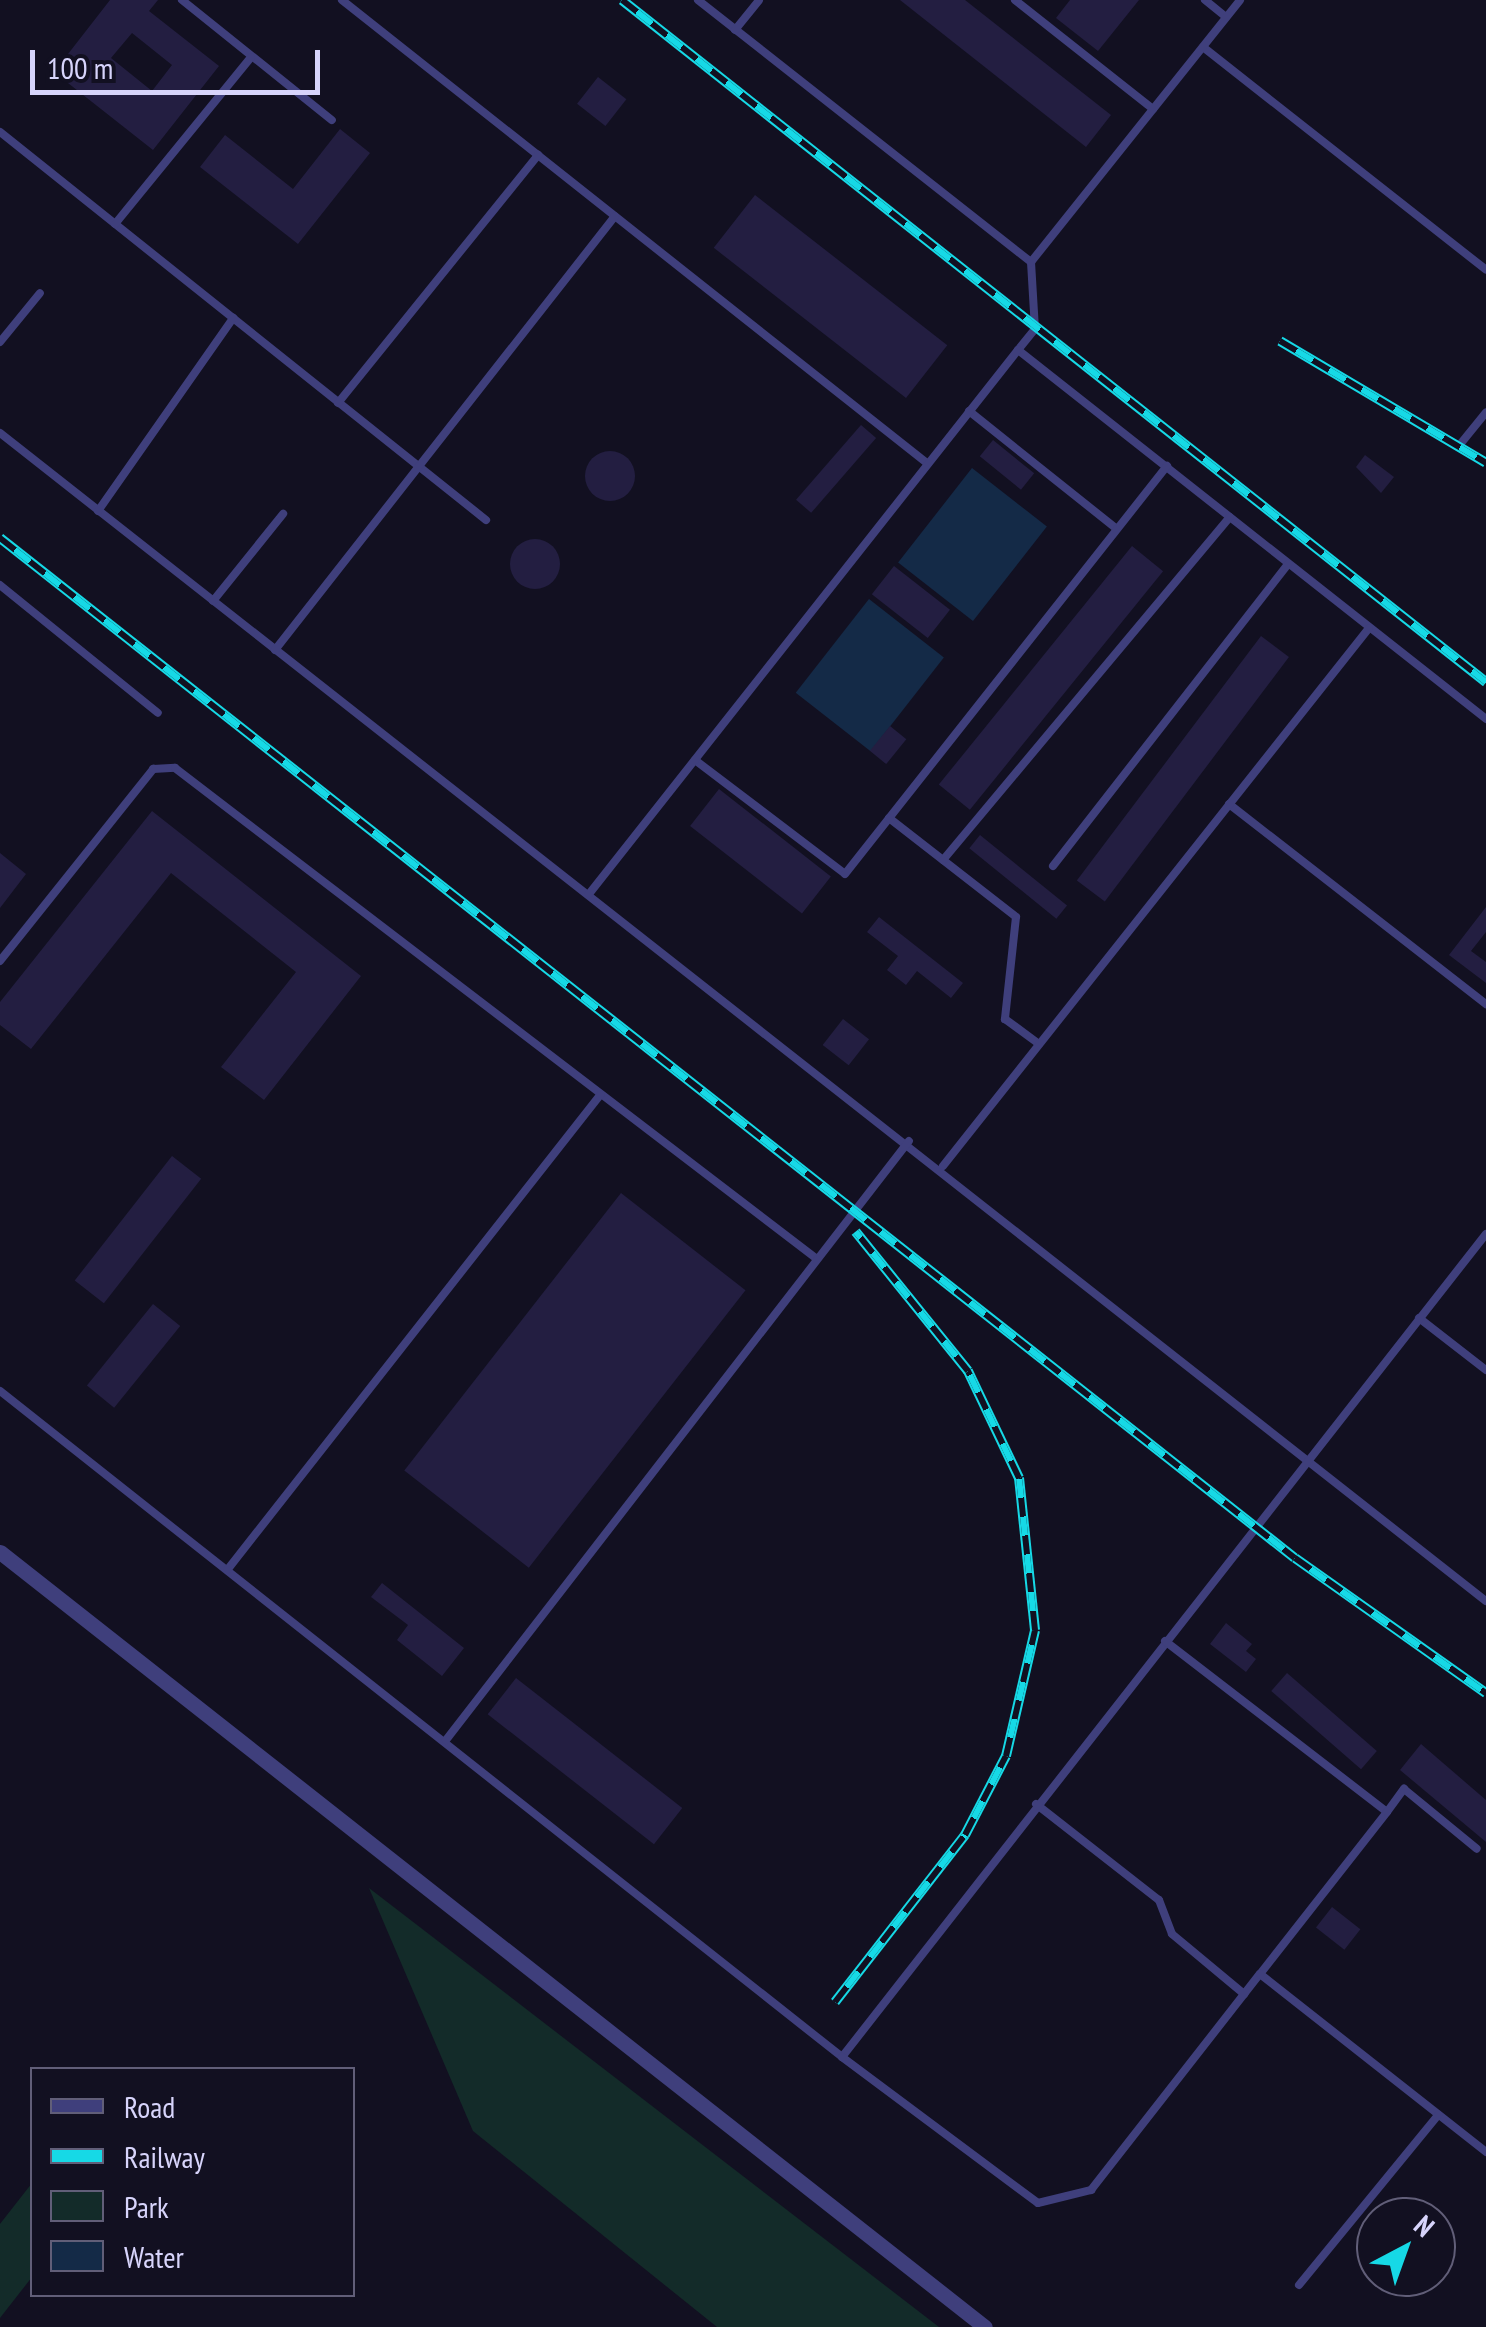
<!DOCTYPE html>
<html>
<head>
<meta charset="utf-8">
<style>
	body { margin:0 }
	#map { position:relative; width:1486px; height:2327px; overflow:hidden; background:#121021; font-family:"PT Sans Narrow",sans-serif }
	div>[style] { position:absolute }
	.green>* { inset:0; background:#132b29 }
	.water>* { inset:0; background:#142a47; transform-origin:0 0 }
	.building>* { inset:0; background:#231e41; transform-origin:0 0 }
	.round { border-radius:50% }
	.lane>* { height:8px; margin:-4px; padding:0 4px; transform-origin:4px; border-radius:4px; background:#3f3f7c }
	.street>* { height:15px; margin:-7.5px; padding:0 7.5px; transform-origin:7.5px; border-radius:7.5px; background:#3f3f7c }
	.rail>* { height:10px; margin-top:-5px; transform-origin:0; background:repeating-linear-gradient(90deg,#121021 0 19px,#16d9e6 0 38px); box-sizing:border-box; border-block:2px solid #16d9e6 }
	span { translate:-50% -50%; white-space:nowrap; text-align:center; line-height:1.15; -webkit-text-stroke:8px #121021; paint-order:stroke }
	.legend { position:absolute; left:30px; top:2067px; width:325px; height:230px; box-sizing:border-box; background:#121021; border:2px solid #615e78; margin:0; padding:12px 18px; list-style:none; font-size:30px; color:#d7d4fb }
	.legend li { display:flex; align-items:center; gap:20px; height:50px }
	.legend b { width:50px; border:2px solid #615e78 }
	.north { position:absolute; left:1356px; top:2197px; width:100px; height:100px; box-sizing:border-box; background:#121021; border:2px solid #615e78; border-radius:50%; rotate:41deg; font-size:28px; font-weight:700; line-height:40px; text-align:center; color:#d7d4fb }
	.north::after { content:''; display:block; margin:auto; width:35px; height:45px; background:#16d9e6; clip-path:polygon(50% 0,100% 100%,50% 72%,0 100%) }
	.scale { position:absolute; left:30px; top:50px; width:290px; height:45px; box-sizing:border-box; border:5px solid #d7d4fb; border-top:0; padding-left:12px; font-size:30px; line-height:35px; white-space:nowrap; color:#d7d4fb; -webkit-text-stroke:8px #121021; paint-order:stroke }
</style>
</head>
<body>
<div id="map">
	<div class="green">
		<i style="clip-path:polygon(369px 1888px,939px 2327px,717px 2327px,473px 2131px)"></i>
		<i style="clip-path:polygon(32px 2183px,32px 2277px,0 2318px,0 2224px)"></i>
	</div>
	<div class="water">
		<i style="left:972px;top:468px;width:95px;height:120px;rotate:38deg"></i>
		<i style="left:869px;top:599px;width:95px;height:119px;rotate:38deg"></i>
	</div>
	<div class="building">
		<i style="clip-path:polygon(evenodd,110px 0,158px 0,149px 11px,219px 66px,153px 150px,54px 72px,110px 0,132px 33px,172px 65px,152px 91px,111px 58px,132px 33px)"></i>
		<i style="clip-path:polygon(900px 0,965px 0,1111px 115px,1086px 147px)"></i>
		<i style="clip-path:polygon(1070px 0,1139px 0,1098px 51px,1056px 18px)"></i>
		<i style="left:598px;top:77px;width:36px;height:34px;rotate:38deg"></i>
		<i style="clip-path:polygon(340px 129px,370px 153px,298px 244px,200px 167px,225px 135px,293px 189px)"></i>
		<i style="left:755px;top:195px;width:244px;height:67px;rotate:38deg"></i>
		<i style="left:861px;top:425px;width:20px;height:99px;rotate:41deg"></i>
		<i style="left:993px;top:440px;width:53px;height:21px;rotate:39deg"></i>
		<i class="round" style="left:585px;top:451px;width:50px;height:50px"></i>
		<i style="clip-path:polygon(1365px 455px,1394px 477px,1381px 493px,1356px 467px)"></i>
		<i class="round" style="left:510px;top:539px;width:50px;height:50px"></i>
		<i style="left:1132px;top:546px;width:40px;height:307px;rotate:39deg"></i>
		<i style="left:894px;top:566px;width:71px;height:36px;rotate:38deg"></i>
		<i style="left:1261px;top:636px;width:35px;height:306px;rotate:37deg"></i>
		<i style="left:890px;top:726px;width:21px;height:32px;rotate:39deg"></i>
		<i style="left:719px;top:789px;width:142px;height:47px;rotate:38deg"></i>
		<i style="clip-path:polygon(152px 811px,361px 976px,264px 1100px,221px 1067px,296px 972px,171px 873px,31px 1049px,0 1025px,0 1002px)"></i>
		<i style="left:980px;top:835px;width:112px;height:17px;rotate:39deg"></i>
		<i style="clip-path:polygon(0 853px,26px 874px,0 908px)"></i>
		<i style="clip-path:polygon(1486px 907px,1486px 932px,1471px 951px,1486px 962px,1486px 983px,1449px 955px)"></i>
		<i style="clip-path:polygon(879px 917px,963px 983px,951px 998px,917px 971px,906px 985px,887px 970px,898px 956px,867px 932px)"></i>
		<i style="left:843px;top:1019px;width:33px;height:33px;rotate:38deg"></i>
		<i style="left:172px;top:1156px;width:37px;height:158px;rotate:38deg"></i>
		<i style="left:621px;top:1193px;width:158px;height:352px;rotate:38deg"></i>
		<i style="left:153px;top:1304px;width:35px;height:105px;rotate:39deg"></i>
		<i style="clip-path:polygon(382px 1583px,464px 1648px,442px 1676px,397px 1640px,408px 1625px,371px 1597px)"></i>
		<i style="clip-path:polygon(1226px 1623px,1252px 1644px,1246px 1651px,1256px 1659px,1246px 1672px,1210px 1644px)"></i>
		<i style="left:1287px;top:1673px;width:119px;height:24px;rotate:41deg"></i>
		<i style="left:516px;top:1678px;width:211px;height:46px;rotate:38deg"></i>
		<i style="clip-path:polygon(1421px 1744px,1486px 1800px,1486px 1842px,1400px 1770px)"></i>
		<i style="left:1332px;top:1907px;width:36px;height:26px;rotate:38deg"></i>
	</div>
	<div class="lane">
		<i style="left:182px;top:0;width:192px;rotate:38.7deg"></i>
		<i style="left:342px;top:0;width:747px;rotate:38.37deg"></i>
		<i style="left:698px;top:0;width:424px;rotate:38.2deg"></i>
		<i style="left:1031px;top:262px;width:67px;rotate:86.6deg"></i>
		<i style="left:1035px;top:329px;width:27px;rotate:129deg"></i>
		<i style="left:1018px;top:350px;width:596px;rotate:38.25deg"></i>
		<i style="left:1015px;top:0;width:176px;rotate:38.3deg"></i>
		<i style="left:1205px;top:0;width:27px;rotate:39deg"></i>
		<i style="left:735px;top:30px;width:38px;rotate:-51deg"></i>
		<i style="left:1203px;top:47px;width:360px;rotate:38.2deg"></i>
		<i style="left:0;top:132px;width:622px;rotate:38.6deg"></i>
		<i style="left:115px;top:224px;width:215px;rotate:-50.8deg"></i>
		<i style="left:1031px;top:262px;width:335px;rotate:-51.4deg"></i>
		<i style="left:0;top:342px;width:63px;rotate:-50.8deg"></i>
		<i style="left:338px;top:403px;width:319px;rotate:-51.1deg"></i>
		<i style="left:969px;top:411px;width:189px;rotate:38.6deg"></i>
		<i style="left:0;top:433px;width:1890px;rotate:38.17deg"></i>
		<i style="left:1462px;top:442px;width:38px;rotate:-51deg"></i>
		<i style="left:98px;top:511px;width:236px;rotate:-55deg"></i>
		<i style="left:0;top:585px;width:203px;rotate:39deg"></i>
		<i style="left:213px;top:601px;width:112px;rotate:-51.2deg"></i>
		<i style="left:275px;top:650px;width:551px;rotate:-51.92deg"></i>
		<i style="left:695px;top:760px;width:188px;rotate:37.2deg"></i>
		<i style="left:845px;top:874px;width:520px;rotate:-51.72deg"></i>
		<i style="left:1229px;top:804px;width:326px;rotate:37.9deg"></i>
		<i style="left:889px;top:818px;width:161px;rotate:37.9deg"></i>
		<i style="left:1016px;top:917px;width:103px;rotate:96.2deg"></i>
		<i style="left:1005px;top:1019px;width:42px;rotate:36.3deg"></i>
		<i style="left:943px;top:860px;width:447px;rotate:-50.1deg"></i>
		<i style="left:1053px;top:866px;width:383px;rotate:-52.1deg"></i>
		<i style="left:589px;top:894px;width:693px;rotate:-51.74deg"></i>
		<i style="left:0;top:961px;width:246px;rotate:-51.4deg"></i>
		<i style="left:153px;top:769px;width:22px;rotate:-3deg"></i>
		<i style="left:175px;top:768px;width:808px;rotate:37.41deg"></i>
		<i style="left:943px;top:1166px;width:686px;rotate:-51.63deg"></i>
		<i style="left:1419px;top:1318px;width:85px;rotate:37.8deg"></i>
		<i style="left:0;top:1391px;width:1074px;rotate:38.34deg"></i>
		<i style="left:842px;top:2057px;width:1045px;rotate:-51.96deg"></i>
		<i style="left:228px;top:1569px;width:603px;rotate:-51.87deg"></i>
		<i style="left:1165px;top:1641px;width:280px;rotate:37.6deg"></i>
		<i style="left:1387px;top:1812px;width:206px;rotate:128.1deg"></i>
		<i style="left:446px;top:1740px;width:757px;rotate:-52.3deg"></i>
		<i style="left:1036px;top:1804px;width:156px;rotate:38deg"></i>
		<i style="left:1159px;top:1900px;width:36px;rotate:69deg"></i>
		<i style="left:1172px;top:1934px;width:94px;rotate:39.8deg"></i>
		<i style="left:1387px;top:1812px;width:29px;rotate:-54deg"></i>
		<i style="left:1404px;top:1789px;width:94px;rotate:39.4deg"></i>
		<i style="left:842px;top:2057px;width:244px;rotate:36.7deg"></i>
		<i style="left:1038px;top:2203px;width:55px;rotate:-13.8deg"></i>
		<i style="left:1091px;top:2190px;width:274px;rotate:-52deg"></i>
		<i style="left:1260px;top:1974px;width:288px;rotate:38.2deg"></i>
		<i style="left:1299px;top:2285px;width:220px;rotate:-50.7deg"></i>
	</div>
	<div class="street">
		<i style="left:0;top:1552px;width:1253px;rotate:38.2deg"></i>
	</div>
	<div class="rail">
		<i style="left:622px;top:0;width:1101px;rotate:38.29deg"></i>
		<i style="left:1280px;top:341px;width:239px;rotate:30.6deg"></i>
		<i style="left:0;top:538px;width:1648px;rotate:38.23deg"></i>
		<i style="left:1295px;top:1558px;width:234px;rotate:35.3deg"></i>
		<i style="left:835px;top:2002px;width:212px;rotate:-52.1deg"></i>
		<i style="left:965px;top:1835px;width:89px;rotate:-62.6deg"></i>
		<i style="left:1006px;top:1756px;width:129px;rotate:-77deg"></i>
		<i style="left:1035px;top:1630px;width:153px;rotate:-96deg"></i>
		<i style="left:1019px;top:1478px;width:119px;rotate:-115.5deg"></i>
		<i style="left:968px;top:1371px;width:179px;rotate:-128.9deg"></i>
	</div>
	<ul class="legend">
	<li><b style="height:12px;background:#3f3f7c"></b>Road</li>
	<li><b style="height:12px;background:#16d9e6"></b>Railway</li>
	<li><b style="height:28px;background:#132b29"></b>Park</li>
	<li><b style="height:28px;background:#142a47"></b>Water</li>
	</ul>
	<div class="north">N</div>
	<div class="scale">100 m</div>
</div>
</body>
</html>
